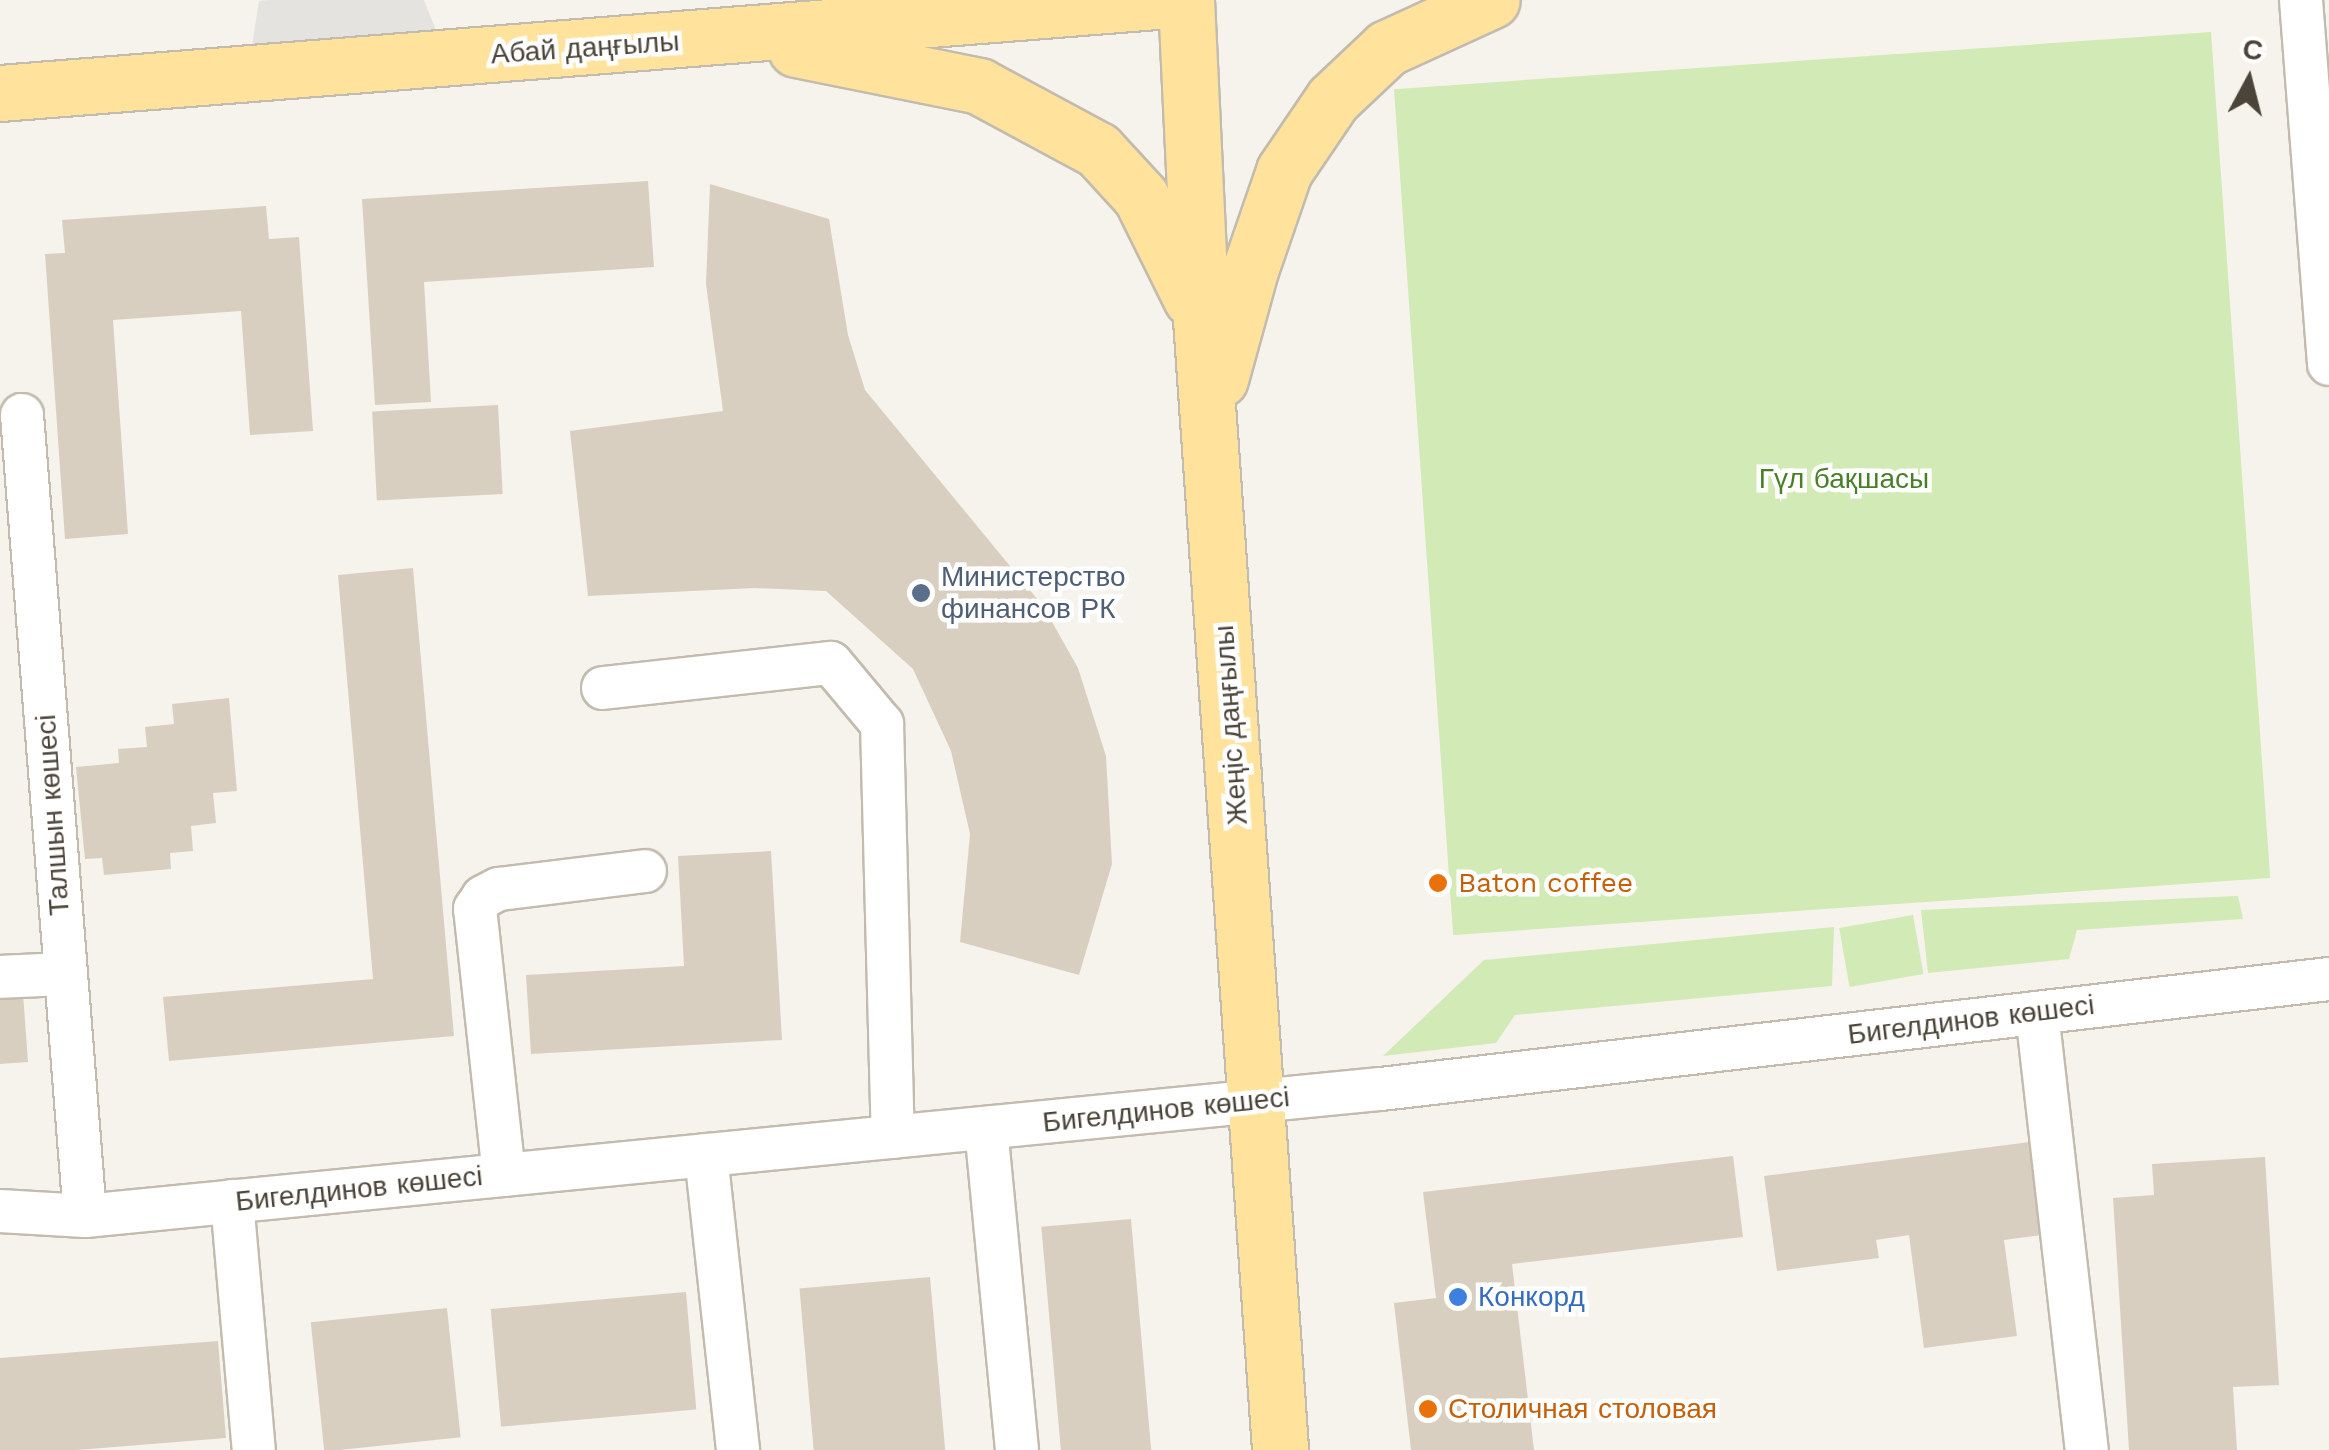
<!DOCTYPE html>
<html>
<head>
<meta charset="utf-8">
<style>
	body { margin:0 }
	#map { position:relative; width:2329px; height:1450px; overflow:hidden; background:#f6f3ec; font-family:"Work Sans",sans-serif }
	div>[style] { position:absolute }
	.green>* { inset:0; background:#d2eab5; transform-origin:0 0 }
	.parking>* { inset:0; background:#e5e3e0 }
	.building>* { inset:0; background:#d8cfc1; transform-origin:0 0 }
	.roads { filter:drop-shadow(2px 0 #c2bbae) drop-shadow(-2px 0 #c2bbae) drop-shadow(0 2px #c2bbae) drop-shadow(0 -2px #c2bbae) }
	.minor>* { height:42px; margin:-21px; padding:0 21px; transform-origin:21px; border-radius:21px; background:#fff }
	.major>* { height:55px; margin:-27.5px; padding:0 27.5px; transform-origin:27.5px; border-radius:27.5px; background:#ffe39c }
	.dots>* { width:28px; height:28px; translate:-50% -50%; box-sizing:border-box; border:5px solid #fff; border-radius:50% }
	span { translate:-50% -50%; white-space:nowrap; text-align:center; line-height:1.15; -webkit-text-stroke:9px #fff; paint-order:stroke }
	.street-label { font-size:28px; color:#4b4439 }
	.park-label { font-size:28px; color:#4a7f2a }
	.service-label { font-size:28px; color:#4e5e75 }
	.left { translate:0 -50%; text-align:left }
	.food-label { font-size:28px; color:#c56008 }
	.shop-label { font-size:28px; color:#366cbe }
	.north { position:absolute; left:2199px; top:30px; width:100px; height:100px; -webkit-text-stroke:8px #fff; paint-order:stroke; rotate:7deg; font-size:28px; font-weight:700; line-height:40px; text-align:center; color:#4b4439 }
	.north::after { content:''; display:block; margin:auto; width:35px; height:45px; background:#4b4439; clip-path:polygon(50% 0,100% 100%,50% 72%,0 100%) }
</style>
</head>
<body>
<div id="map">
	<div class="green">
		<i style="left:2211px;top:32px;width:848px;height:819px;rotate:86deg"></i>
		<i style="clip-path:polygon(2238px 896px,2243px 919px,2077px 930px,2069px 959px,1928px 973px,1921px 910px)"></i>
		<i style="left:1913px;top:915px;width:60px;height:75px;rotate:80deg"></i>
		<i style="clip-path:polygon(1834px 927px,1832px 986px,1515px 1015px,1496px 1043px,1383px 1056px,1484px 960px)"></i>
	</div>
	<div class="parking">
		<i style="clip-path:polygon(268px 0,424px 0,441px 43px,250px 58px,259px 1px)"></i>
	</div>
	<div class="building">
		<i style="clip-path:polygon(648px 181px,654px 267px,424px 282px,431px 402px,375px 405px,362px 199px)"></i>
		<i style="clip-path:polygon(710px 184px,829px 219px,848px 335px,865px 390px,1043px 606px,1078px 668px,1106px 756px,1112px 864px,1079px 975px,960px 942px,970px 834px,951px 751px,913px 669px,826px 591px,755px 588px,588px 596px,570px 431px,723px 411px,706px 284px)"></i>
		<i style="clip-path:polygon(266px 206px,269px 239px,299px 237px,313px 431px,250px 435px,241px 311px,113px 320px,128px 534px,65px 539px,45px 254px,65px 253px,62px 220px)"></i>
		<i style="left:498px;top:405px;width:89px;height:126px;rotate:87deg"></i>
		<i style="clip-path:polygon(413px 568px,454px 1036px,169px 1061px,163px 997px,373px 979px,338px 575px)"></i>
		<i style="clip-path:polygon(229px 698px,237px 791px,213px 793px,216px 823px,191px 826px,193px 851px,170px 853px,171px 869px,104px 875px,102px 858px,85px 859px,76px 767px,119px 763px,118px 749px,147px 747px,145px 727px,174px 724px,172px 704px)"></i>
		<i style="clip-path:polygon(771px 851px,782px 1040px,531px 1054px,526px 975px,684px 966px,678px 856px)"></i>
		<i style="clip-path:polygon(23px 993px,28px 1062px,0 1064px,0 994px)"></i>
		<i style="clip-path:polygon(2030px 1142px,2042px 1235px,2004px 1240px,2017px 1336px,1924px 1348px,1909px 1235px,1876px 1240px,1879px 1258px,1777px 1271px,1764px 1176px)"></i>
		<i style="clip-path:polygon(1733px 1156px,1743px 1237px,1512px 1264px,1534px 1450px,1411px 1450px,1394px 1303px,1436px 1298px,1423px 1192px)"></i>
		<i style="clip-path:polygon(2265px 1157px,2279px 1385px,2233px 1387px,2237px 1450px,2129px 1450px,2113px 1198px,2154px 1195px,2152px 1164px)"></i>
		<i style="left:1131px;top:1219px;width:232px;height:90px;rotate:85deg"></i>
		<i style="left:930px;top:1277px;width:174px;height:131px;rotate:85deg"></i>
		<i style="left:686px;top:1292px;width:118px;height:196px;rotate:85deg"></i>
		<i style="left:447px;top:1308px;width:130px;height:137px;rotate:84deg"></i>
		<i style="clip-path:polygon(218px 1341px,226px 1438px,77px 1450px,0 1450px,0 1358px)"></i>
	</div>
	<div class="roads">
		<div class="minor">
			<i style="left:2301px;top:0;width:365px;rotate:85.6deg"></i>
			<i style="left:22px;top:415px;width:803px;rotate:85.5deg"></i>
			<i style="left:603px;top:688px;width:229px;rotate:-6.3deg"></i>
			<i style="left:831px;top:663px;width:80px;rotate:50.1deg"></i>
			<i style="left:882px;top:724px;width:413px;rotate:88.5deg"></i>
			<i style="left:0;top:977px;width:65px;rotate:-2.6deg"></i>
			<i style="left:2037px;top:1013px;width:440px;rotate:83.5deg"></i>
			<i style="left:986px;top:1128px;width:323px;rotate:84.5deg"></i>
			<i style="left:706px;top:1155px;width:297px;rotate:83.8deg"></i>
			<i style="left:504px;top:1175px;width:268px;rotate:-96.2deg"></i>
			<i style="left:475px;top:909px;width:14px;rotate:-56deg"></i>
			<i style="left:483px;top:897px;width:18px;rotate:-27deg"></i>
			<i style="left:499px;top:889px;width:147px;rotate:-7deg"></i>
			<i style="left:232px;top:1201px;width:250px;rotate:85deg"></i>
			<i style="left:0;top:1211px;width:85px;rotate:3.4deg"></i>
			<i style="left:85px;top:1216px;width:1302px;rotate:-5.6deg"></i>
			<i style="left:1381px;top:1089px;width:954px;rotate:-6.62deg"></i>
		</div>
		<div class="major">
			<i style="left:1186px;top:0;width:319px;rotate:87.3deg"></i>
			<i style="left:1201px;top:319px;width:1134px;rotate:86deg"></i>
			<i style="left:796px;top:49px;width:187px;rotate:11.4deg"></i>
			<i style="left:979px;top:86px;width:135px;rotate:28.3deg"></i>
			<i style="left:1098px;top:150px;width:64px;rotate:47.5deg"></i>
			<i style="left:1141px;top:197px;width:113px;rotate:63.7deg"></i>
			<i style="left:0;top:93px;width:1173px;rotate:-4.55deg"></i>
			<i style="left:1220px;top:379px;width:113px;rotate:-74.6deg"></i>
			<i style="left:1250px;top:270px;width:105px;rotate:-71deg"></i>
			<i style="left:1284px;top:171px;width:87px;rotate:-55.8deg"></i>
			<i style="left:1333px;top:99px;width:74px;rotate:-43.4deg"></i>
			<i style="left:1387px;top:48px;width:115px;rotate:-24.6deg"></i>
		</div>
	</div>
	<div class="dots">
		<i style="left:921px;top:593px;background:#5c6f8a"></i>
		<i style="left:1438px;top:883px;background:#e8710a"></i>
		<i style="left:1458px;top:1297px;background:#3f7fe0"></i>
		<i style="left:1428px;top:1409px;background:#e8710a"></i>
	</div>
	<div class="street-label">
		<span style="left:585px;top:48px;rotate:-4deg">Абай даңғылы</span>
		<span style="left:1231px;top:725px;rotate:-94deg">Жеңіс даңғылы</span>
		<span style="left:53px;top:815px;rotate:-94deg">Талшын көшесі</span>
		<span style="left:1971px;top:1020px;rotate:-7deg">Бигелдинов көшесі</span>
		<span style="left:1166px;top:1110px;rotate:-6deg">Бигелдинов көшесі</span>
		<span style="left:359px;top:1189px;rotate:-6deg">Бигелдинов көшесі</span>
	</div>
	<div class="park-label">
		<span style="left:1844px;top:479px">Гүл бақшасы</span>
	</div>
	<div class="service-label">
		<span class="left" style="left:941px;top:593px">Министерство<br>финансов РК</span>
	</div>
	<div class="food-label">
		<span class="left" style="left:1458px;top:883px">Baton coffee</span>
		<span class="left" style="left:1448px;top:1409px">Столичная столовая</span>
	</div>
	<div class="shop-label">
		<span class="left" style="left:1478px;top:1297px">Конкорд</span>
	</div>
	<div class="north">С</div>
</div>
</body>
</html>
